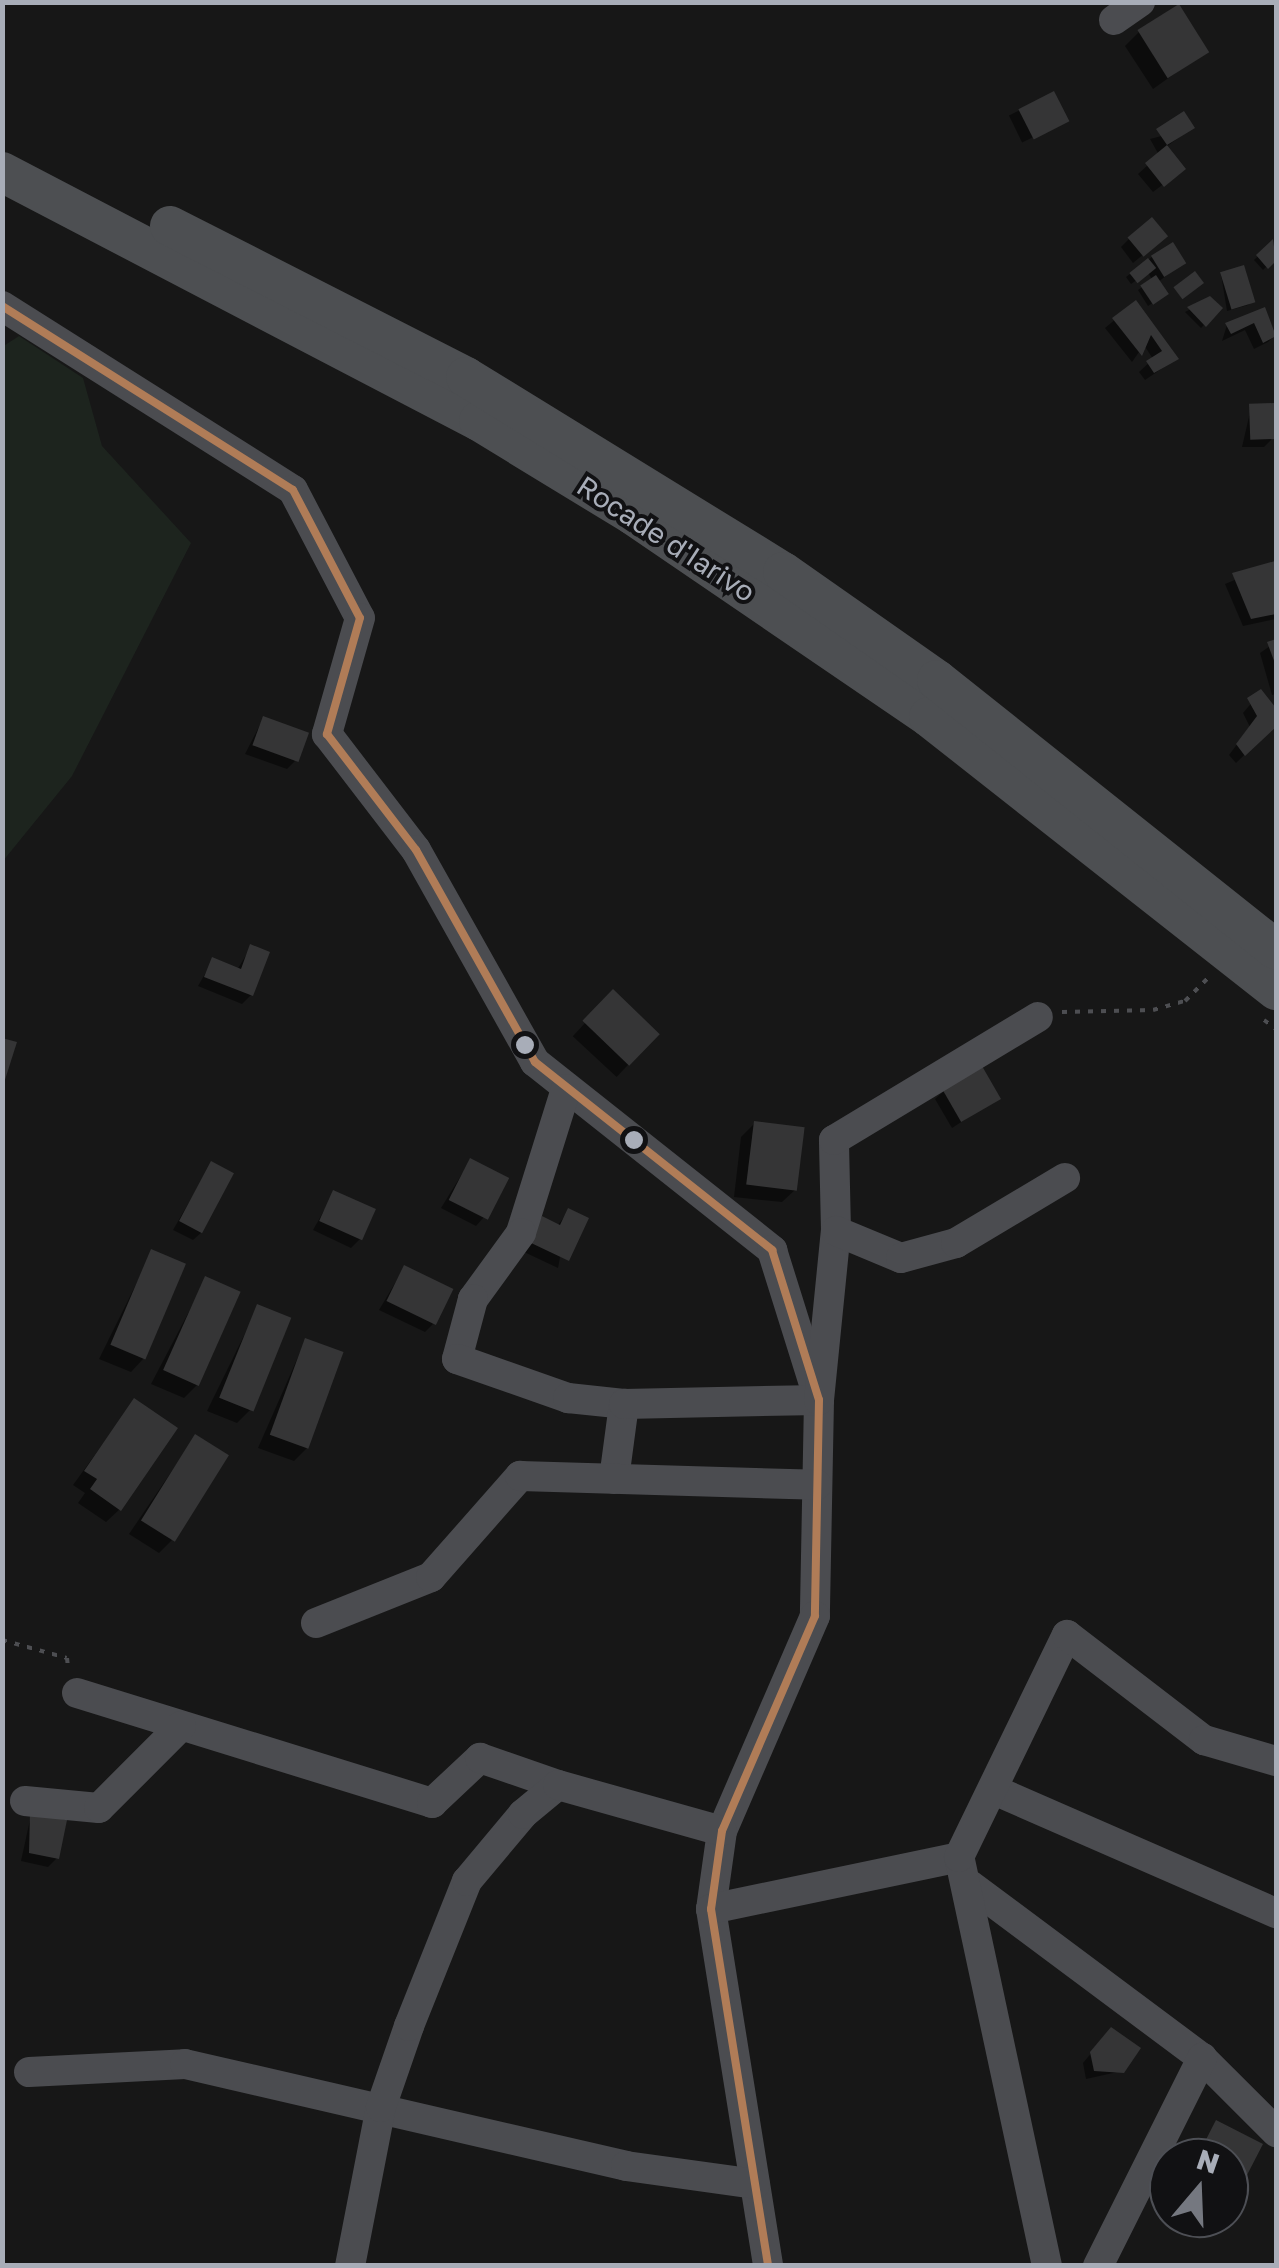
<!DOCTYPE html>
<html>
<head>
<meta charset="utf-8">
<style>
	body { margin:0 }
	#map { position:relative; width:1279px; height:2268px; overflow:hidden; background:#171717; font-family:"Golos Text",sans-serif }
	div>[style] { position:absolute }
	.green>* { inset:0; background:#1d241e }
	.shadow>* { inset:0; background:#0007; transform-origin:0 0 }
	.building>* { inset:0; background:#353536; transform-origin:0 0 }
	.path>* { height:4px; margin-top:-2px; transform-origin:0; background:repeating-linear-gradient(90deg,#4d4e52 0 5px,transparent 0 13px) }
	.minor>* { height:30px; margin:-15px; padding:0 15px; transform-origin:15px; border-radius:15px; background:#4b4c50 }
	.major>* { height:40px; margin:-20px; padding:0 20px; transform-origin:20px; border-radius:20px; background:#4d4f52 }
	.bus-1>* { height:8px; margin:-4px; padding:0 4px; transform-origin:4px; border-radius:4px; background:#b07c57 }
	.dots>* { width:28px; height:28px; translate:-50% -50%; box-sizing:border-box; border:5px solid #111113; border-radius:50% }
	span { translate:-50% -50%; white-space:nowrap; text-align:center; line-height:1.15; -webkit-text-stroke:8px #111113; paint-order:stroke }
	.street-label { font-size:28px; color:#a8adb8 }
	.frame { position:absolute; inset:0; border:5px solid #a8adb8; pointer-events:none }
	.north { position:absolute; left:1149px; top:2138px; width:100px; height:100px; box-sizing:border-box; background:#111113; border:2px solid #4d4f55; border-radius:50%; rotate:19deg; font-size:28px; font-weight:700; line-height:40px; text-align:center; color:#a8adb8 }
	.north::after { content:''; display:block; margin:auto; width:35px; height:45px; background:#757880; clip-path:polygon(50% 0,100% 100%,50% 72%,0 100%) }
</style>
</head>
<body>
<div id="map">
	<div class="green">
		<i style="clip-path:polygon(19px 336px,83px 378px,102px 446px,191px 543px,72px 776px,3px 861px,2px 347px)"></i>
	</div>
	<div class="shadow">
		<i style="clip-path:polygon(1139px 32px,1205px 52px,1153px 89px,1125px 46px)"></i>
		<i style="left:1053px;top:94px;width:30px;height:49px;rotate:64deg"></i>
		<i style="clip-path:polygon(1192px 128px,1166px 147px,1178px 173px,1153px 192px,1138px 174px,1159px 155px,1150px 139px)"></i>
		<i style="clip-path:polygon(1129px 239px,1156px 244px,1133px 263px,1121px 247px)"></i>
		<i style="clip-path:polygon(1273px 242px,1276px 257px,1263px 270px,1254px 260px)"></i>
		<i style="clip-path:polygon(1152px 257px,1183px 263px,1158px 282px,1162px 297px,1148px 306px,1138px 290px,1152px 280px,1148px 272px,1131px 284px,1126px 277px)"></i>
		<i style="clip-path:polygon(1221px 274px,1252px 302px,1248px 305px,1227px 311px)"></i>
		<i style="clip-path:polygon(1210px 299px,1220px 308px,1201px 328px,1185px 312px)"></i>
		<i style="clip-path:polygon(1135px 303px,1176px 359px,1145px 380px,1139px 372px,1153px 359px,1144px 345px,1132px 362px,1105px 328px)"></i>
		<i style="clip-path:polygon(1264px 310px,1276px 334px,1268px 342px,1254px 349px,1245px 330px,1222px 341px,1227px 325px)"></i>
		<i style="clip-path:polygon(1251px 408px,1273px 438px,1264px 447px,1242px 447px)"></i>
		<i style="clip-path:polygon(1273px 564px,1276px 619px,1243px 626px,1225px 584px)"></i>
		<i style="clip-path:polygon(1276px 642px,1276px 694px,1272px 695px,1260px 653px)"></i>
		<i style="clip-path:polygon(1260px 693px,1276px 724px,1236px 763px,1229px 755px,1250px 727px,1243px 713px)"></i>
		<i style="clip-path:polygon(263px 719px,295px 761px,287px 769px,245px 754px)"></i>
		<i style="clip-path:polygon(251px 947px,251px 995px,242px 1004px,198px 986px,213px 960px,237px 970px)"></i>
		<i style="left:613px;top:993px;width:60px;height:59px;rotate:43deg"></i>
		<i style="clip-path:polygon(944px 1091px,998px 1098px,952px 1128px,935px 1099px)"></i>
		<i style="clip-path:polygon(754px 1124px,796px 1189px,782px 1202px,734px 1197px,741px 1137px)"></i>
		<i style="clip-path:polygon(470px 1161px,484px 1217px,476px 1226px,441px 1208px)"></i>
		<i style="clip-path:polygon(211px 1164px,202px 1232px,193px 1240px,173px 1230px)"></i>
		<i style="clip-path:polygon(334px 1193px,360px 1239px,351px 1248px,313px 1230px)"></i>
		<i style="clip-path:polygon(569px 1211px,558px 1268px,522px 1251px,534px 1227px,557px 1226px)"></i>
		<i style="clip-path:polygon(152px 1252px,144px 1358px,131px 1372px,99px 1359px)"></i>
		<i style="clip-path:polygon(404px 1268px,433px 1324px,425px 1332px,379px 1310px)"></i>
		<i style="clip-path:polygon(206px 1279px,197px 1385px,184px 1398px,151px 1384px)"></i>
		<i style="clip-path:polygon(258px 1307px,250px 1410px,237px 1423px,207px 1411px)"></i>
		<i style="clip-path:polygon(305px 1341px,308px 1447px,294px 1461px,258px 1448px)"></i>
		<i style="clip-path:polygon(134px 1401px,120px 1509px,106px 1522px,78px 1503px,85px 1493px,73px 1485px)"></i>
		<i style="clip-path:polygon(195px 1437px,173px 1539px,159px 1553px,129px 1534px)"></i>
		<i style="clip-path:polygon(31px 1815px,57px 1858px,48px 1867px,21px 1861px)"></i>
		<i style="clip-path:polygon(1103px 2039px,1122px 2071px,1086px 2079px,1083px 2063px)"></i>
		<i style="clip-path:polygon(1216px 2123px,1259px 2145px,1235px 2184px,1229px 2158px,1194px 2158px)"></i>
	</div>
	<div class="building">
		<i style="left:1179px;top:4px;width:57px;height:49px;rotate:58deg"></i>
		<i style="left:1054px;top:91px;width:34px;height:40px;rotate:63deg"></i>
		<i style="clip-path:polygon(1184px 111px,1195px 128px,1167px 145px,1186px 169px,1164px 187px,1145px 163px,1167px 145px,1156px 129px)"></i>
		<i style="left:1152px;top:217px;width:25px;height:32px;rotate:50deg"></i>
		<i style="clip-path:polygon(1273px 239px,1276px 261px,1268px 269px,1256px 255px)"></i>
		<i style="left:1173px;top:242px;width:25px;height:26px;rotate:58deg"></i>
		<i style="left:1148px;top:258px;width:13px;height:24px;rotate:51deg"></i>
		<i style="left:1244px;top:265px;width:39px;height:25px;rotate:73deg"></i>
		<i style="left:1195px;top:271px;width:15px;height:27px;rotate:53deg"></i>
		<i style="left:1156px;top:275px;width:23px;height:19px;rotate:56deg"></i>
		<i style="clip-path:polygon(1210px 296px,1223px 308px,1206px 327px,1187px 307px)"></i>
		<i style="clip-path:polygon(1136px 300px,1179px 359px,1154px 373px,1146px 361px,1162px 351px,1151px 335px,1142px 356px,1112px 318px)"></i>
		<i style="clip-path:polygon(1265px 307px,1276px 336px,1263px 343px,1254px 323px,1231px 334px,1225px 323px)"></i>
		<i style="left:1274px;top:403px;width:36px;height:25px;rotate:88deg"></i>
		<i style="clip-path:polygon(1275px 561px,1276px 614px,1251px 619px,1232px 573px)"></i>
		<i style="clip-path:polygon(1276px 639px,1276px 666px,1267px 642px)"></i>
		<i style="clip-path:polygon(1261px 689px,1276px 708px,1276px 727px,1245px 756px,1236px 744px,1257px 716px,1247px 698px)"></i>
		<i style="left:263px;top:716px;width:49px;height:31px;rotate:20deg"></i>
		<i style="clip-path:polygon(250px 944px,270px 952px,253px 996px,204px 977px,212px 957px,241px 969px)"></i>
		<i style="left:613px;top:989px;width:65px;height:44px;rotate:44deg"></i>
		<i style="clip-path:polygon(2px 1038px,17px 1042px,3px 1086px,2px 1086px)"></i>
		<i style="left:982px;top:1066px;width:38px;height:46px;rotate:60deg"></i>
		<i style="left:754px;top:1121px;width:51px;height:64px;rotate:7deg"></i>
		<i style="left:470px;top:1158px;width:44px;height:47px;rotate:27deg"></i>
		<i style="left:211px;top:1161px;width:26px;height:68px;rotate:28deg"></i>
		<i style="left:333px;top:1190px;width:47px;height:34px;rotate:24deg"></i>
		<i style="clip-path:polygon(568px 1208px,589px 1218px,569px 1261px,529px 1242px,542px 1216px,560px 1225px)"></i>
		<i style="left:151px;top:1249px;width:38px;height:104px;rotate:23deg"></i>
		<i style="left:404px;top:1265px;width:55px;height:40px;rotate:26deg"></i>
		<i style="left:205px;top:1276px;width:39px;height:103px;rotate:24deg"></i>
		<i style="left:257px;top:1304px;width:37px;height:101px;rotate:22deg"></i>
		<i style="left:305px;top:1338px;width:41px;height:103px;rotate:20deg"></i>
		<i style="clip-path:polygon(134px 1398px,178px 1428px,121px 1511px,90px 1489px,97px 1479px,84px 1471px)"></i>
		<i style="left:195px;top:1434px;width:40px;height:102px;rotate:32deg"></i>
		<i style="clip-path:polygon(30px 1813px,67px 1820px,59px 1859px,29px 1853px)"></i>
		<i style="clip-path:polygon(1111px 2027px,1141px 2048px,1124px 2073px,1094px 2071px,1090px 2052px)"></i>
		<i style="clip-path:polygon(1216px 2120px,1263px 2144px,1246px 2177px,1229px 2158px,1199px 2153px)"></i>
	</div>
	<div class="path">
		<i style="left:1062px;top:1012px;width:91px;rotate:-1.3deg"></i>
		<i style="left:1153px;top:1010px;width:33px;rotate:-16deg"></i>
		<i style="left:1185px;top:1001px;width:35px;rotate:-45deg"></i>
		<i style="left:1264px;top:1020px;width:15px;rotate:37deg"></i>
		<i style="left:2px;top:1640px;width:67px;rotate:15.5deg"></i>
		<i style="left:67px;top:1658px;width:9px;rotate:84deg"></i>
	</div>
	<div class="minor">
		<i style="left:1114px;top:20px;width:32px;rotate:-35deg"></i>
		<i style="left:2px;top:306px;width:344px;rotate:32.3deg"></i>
		<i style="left:293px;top:490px;width:144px;rotate:62.4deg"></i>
		<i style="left:360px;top:618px;width:121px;rotate:105.9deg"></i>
		<i style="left:327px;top:734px;width:146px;rotate:52.5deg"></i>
		<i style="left:416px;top:850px;width:243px;rotate:60.7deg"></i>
		<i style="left:535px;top:1062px;width:303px;rotate:38.4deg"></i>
		<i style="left:772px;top:1250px;width:157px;rotate:72.6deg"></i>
		<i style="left:819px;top:1400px;width:216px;rotate:91.1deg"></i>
		<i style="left:815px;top:1616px;width:234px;rotate:113.4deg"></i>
		<i style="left:722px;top:1831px;width:79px;rotate:98deg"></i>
		<i style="left:711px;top:1909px;width:362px;rotate:80.9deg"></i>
		<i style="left:566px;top:1089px;width:151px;rotate:107.4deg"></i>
		<i style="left:521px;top:1233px;width:82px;rotate:126deg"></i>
		<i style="left:473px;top:1299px;width:62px;rotate:104.9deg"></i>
		<i style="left:457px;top:1359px;width:118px;rotate:19.4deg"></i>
		<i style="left:568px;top:1398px;width:56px;rotate:6.1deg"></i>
		<i style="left:836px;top:1231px;width:91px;rotate:-91.3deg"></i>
		<i style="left:834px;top:1140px;width:238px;rotate:-31.1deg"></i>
		<i style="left:614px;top:1479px;width:76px;rotate:-82.4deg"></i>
		<i style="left:624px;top:1404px;width:195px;rotate:-1.2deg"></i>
		<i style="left:819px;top:1400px;width:170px;rotate:-84.3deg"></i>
		<i style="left:836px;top:1231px;width:70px;rotate:22.6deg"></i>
		<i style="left:901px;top:1258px;width:57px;rotate:-15.3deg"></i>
		<i style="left:956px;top:1243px;width:127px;rotate:-30.8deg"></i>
		<i style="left:316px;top:1623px;width:124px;rotate:-21.8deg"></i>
		<i style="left:431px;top:1577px;width:135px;rotate:-48.6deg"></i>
		<i style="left:520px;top:1476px;width:297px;rotate:1.7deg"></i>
		<i style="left:77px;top:1693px;width:372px;rotate:17.2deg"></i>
		<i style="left:432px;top:1803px;width:66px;rotate:-43.2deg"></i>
		<i style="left:480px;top:1758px;width:83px;rotate:19.1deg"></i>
		<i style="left:994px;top:1790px;width:308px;rotate:23.6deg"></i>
		<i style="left:25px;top:1801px;width:74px;rotate:5.4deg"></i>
		<i style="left:99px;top:1808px;width:116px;rotate:-45deg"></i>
		<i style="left:970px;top:1885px;width:289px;rotate:36.7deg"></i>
		<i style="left:1202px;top:2058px;width:105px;rotate:45deg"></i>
		<i style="left:711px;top:1909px;width:253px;rotate:-11.8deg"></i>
		<i style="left:29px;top:2072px;width:156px;rotate:-2.9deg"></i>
		<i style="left:185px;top:2064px;width:453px;rotate:13deg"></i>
		<i style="left:626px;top:2166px;width:130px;rotate:7.9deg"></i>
		<i style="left:350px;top:2266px;width:162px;rotate:-79deg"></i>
		<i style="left:381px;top:2107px;width:86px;rotate:-70.9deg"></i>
		<i style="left:409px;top:2026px;width:156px;rotate:-68.2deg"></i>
		<i style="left:467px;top:1881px;width:87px;rotate:-50.1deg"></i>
		<i style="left:523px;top:1814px;width:45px;rotate:-39.6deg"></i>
		<i style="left:558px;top:1785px;width:170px;rotate:15.7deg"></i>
		<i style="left:1047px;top:2266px;width:418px;rotate:-102.1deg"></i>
		<i style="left:959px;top:1857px;width:247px;rotate:-64.1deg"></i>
		<i style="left:1067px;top:1635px;width:173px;rotate:37.5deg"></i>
		<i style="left:1204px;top:1740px;width:75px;rotate:16.3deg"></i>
		<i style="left:1098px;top:2266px;width:233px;rotate:-63.4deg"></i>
	</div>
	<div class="major">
		<i style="left:2px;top:172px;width:538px;rotate:27.57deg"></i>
		<i style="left:479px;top:421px;width:180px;rotate:31.4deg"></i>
		<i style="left:633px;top:515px;width:358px;rotate:34.3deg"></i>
		<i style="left:929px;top:717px;width:442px;rotate:38.2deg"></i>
		<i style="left:170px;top:226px;width:332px;rotate:27deg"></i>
		<i style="left:466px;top:377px;width:372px;rotate:31.6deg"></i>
		<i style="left:783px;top:572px;width:188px;rotate:35deg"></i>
		<i style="left:937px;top:680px;width:433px;rotate:38.5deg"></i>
	</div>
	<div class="bus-1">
		<i style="left:2px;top:306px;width:344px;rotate:32.3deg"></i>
		<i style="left:293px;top:490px;width:144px;rotate:62.4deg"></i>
		<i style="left:360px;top:618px;width:121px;rotate:105.9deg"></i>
		<i style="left:327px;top:734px;width:146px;rotate:52.5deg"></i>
		<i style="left:416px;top:850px;width:243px;rotate:60.7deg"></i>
		<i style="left:535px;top:1062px;width:303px;rotate:38.4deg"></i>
		<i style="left:772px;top:1250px;width:157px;rotate:72.6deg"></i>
		<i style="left:819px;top:1400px;width:216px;rotate:91.1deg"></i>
		<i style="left:815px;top:1616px;width:234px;rotate:113.4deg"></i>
		<i style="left:722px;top:1831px;width:79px;rotate:98deg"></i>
		<i style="left:711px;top:1909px;width:362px;rotate:80.9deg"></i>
	</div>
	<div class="dots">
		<i style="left:525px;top:1045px;background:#a8adb8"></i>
		<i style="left:634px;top:1140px;background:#a8adb8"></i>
	</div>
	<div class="street-label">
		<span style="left:666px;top:539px;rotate:33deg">Rocade d'Iarivo</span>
	</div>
	<div class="frame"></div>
	<div class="north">N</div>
</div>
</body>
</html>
